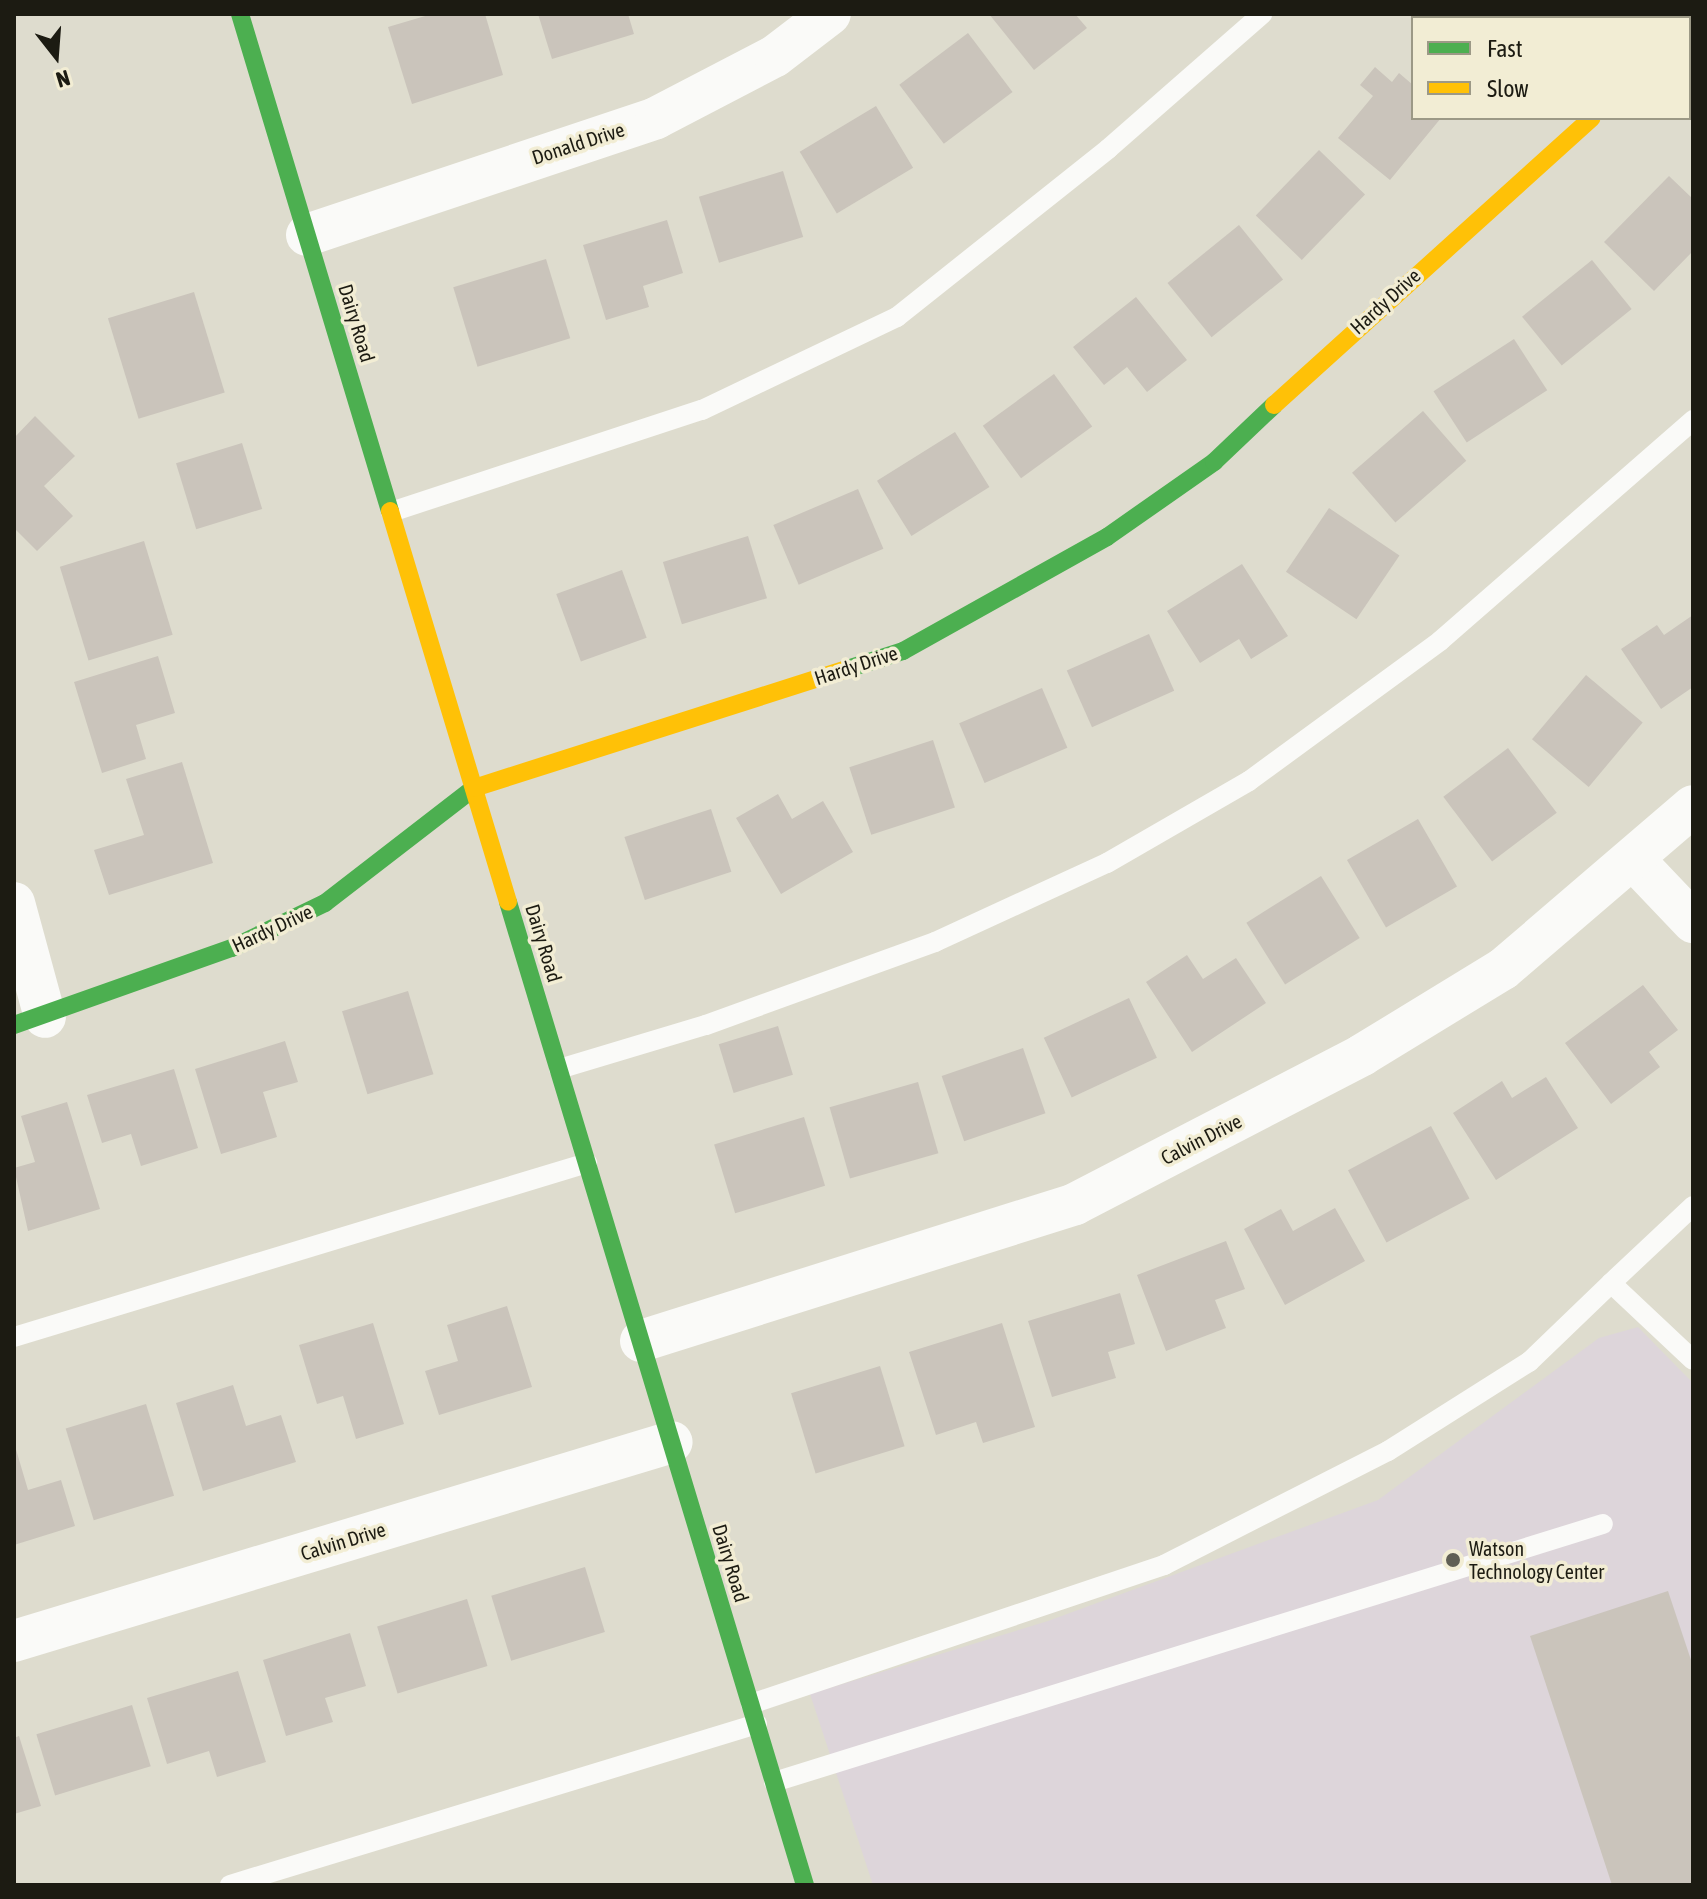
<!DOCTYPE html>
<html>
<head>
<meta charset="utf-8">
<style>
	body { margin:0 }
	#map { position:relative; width:1707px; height:1899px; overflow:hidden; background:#dedcce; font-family:"Asap Condensed",sans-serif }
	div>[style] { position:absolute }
	.education>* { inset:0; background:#ddd5da }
	.building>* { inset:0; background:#cac4bb; transform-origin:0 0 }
	.lane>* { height:20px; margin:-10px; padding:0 10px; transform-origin:10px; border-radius:10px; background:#fafaf8 }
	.street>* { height:42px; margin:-21px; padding:0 21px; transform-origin:21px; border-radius:21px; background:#fafaf8 }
	.fast>* { height:18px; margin:-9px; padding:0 9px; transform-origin:9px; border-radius:9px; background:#4caf50 }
	.slow>* { height:18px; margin:-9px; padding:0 9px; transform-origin:9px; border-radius:9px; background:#ffc107 }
	.dots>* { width:22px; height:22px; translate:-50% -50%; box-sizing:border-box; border:4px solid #f2edd4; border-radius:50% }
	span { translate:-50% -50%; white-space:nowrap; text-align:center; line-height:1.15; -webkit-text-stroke:7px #f2edd4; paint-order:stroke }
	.street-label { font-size:20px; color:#1c1b12 }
	.poi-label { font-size:20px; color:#1c1b12 }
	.left { translate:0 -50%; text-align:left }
	.frame { position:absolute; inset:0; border:16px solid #1c1b12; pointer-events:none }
	.legend { position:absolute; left:1411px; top:16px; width:280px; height:104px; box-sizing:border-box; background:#f2edd4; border:2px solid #9c9986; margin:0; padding:10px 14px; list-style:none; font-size:24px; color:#1c1b12 }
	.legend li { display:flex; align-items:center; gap:16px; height:40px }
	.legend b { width:40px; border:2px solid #9c9986 }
	.north { position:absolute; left:16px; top:16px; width:80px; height:80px; -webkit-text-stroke:6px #f2edd4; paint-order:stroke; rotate:163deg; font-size:22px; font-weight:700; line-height:32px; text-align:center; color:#1c1b12 }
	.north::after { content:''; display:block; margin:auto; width:28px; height:36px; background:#1c1b12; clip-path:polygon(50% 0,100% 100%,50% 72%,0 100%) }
</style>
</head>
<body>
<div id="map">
	<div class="education">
		<i style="clip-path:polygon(1638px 1327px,1693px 1383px,1693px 1885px,873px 1885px,810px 1694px,1048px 1621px,1378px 1500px,1599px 1338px)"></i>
	</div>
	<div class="building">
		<i style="clip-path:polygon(432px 14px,485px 14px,503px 75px,412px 104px,388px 27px)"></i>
		<i style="clip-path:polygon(538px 14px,628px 14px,634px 34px,552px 59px)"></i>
		<i style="clip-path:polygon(989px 14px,1075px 14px,1087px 28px,1034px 70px)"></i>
		<i style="clip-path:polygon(1467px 14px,1504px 14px,1507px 18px,1462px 18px)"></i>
		<i style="clip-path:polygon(1541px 14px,1578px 14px,1573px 18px)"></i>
		<i style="left:968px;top:33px;width:74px;height:86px;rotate:53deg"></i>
		<i style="clip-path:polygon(1375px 67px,1392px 82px,1399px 73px,1413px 85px,1413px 118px,1441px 118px,1390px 180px,1338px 138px,1373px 96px,1360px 85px)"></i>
		<i style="left:876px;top:106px;width:72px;height:89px;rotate:59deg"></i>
		<i style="left:1319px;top:150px;width:64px;height:91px;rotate:44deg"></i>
		<i style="left:783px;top:171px;width:69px;height:88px;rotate:73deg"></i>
		<i style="clip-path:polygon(1669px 176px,1693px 199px,1693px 251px,1654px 291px,1604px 242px)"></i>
		<i style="clip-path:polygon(667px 220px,683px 273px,643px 286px,649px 307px,606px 320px,583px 245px)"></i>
		<i style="left:1239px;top:225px;width:70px;height:92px;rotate:51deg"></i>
		<i style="left:546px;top:259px;width:83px;height:97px;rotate:73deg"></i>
		<i style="left:1592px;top:260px;width:63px;height:90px;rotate:51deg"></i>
		<i style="left:194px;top:292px;width:105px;height:90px;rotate:73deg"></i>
		<i style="clip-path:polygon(1136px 297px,1187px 360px,1147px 392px,1127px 367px,1104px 385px,1073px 347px)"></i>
		<i style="left:1514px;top:339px;width:61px;height:96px;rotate:57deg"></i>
		<i style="left:1054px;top:374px;width:65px;height:88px;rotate:54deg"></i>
		<i style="left:1423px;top:411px;width:66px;height:94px;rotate:49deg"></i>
		<i style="clip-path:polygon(35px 416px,75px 456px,44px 486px,73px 516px,37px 551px,14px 528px,14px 438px)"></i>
		<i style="left:955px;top:432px;width:65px;height:92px;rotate:58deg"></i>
		<i style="left:242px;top:443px;width:69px;height:69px;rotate:73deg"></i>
		<i style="left:858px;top:489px;width:65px;height:92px;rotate:67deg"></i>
		<i style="left:1329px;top:508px;width:85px;height:77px;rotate:34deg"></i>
		<i style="left:748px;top:536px;width:65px;height:89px;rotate:73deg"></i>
		<i style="left:144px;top:541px;width:98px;height:88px;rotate:73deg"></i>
		<i style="clip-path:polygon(1242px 564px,1288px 636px,1251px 659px,1239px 639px,1200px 663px,1167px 611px)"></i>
		<i style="left:622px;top:570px;width:72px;height:70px;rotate:70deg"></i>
		<i style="clip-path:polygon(1693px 615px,1693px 687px,1661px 709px,1621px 649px,1657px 625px,1664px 635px)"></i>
		<i style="left:1149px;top:634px;width:62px;height:90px;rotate:66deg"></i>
		<i style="clip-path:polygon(158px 656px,175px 713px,136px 725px,146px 759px,102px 773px,74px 682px)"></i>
		<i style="left:1586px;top:675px;width:74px;height:84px;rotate:40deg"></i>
		<i style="left:1042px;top:688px;width:65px;height:90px;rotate:67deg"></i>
		<i style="left:933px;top:740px;width:71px;height:88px;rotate:72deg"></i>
		<i style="left:1508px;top:748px;width:81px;height:81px;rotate:53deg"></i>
		<i style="clip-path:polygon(182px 762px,213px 863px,109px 895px,94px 850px,144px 835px,126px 779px)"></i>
		<i style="clip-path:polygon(778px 794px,792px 819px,823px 801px,853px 852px,781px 894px,736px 818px)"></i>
		<i style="left:711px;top:809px;width:66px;height:91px;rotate:72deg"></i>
		<i style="left:1418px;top:819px;width:78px;height:82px;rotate:60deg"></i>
		<i style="left:1321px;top:876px;width:73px;height:88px;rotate:58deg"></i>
		<i style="clip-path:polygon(1187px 955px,1203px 979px,1236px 958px,1266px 1003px,1192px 1052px,1146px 982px)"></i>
		<i style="clip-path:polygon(1643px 985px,1678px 1030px,1649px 1052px,1660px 1067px,1611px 1104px,1565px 1043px)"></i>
		<i style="left:408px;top:991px;width:87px;height:69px;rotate:73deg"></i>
		<i style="left:1129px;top:998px;width:66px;height:94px;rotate:65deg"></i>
		<i style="left:778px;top:1026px;width:51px;height:62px;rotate:73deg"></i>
		<i style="clip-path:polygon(285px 1041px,298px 1082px,263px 1092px,277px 1137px,221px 1154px,195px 1069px)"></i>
		<i style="left:1023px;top:1048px;width:69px;height:86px;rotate:71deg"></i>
		<i style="clip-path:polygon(174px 1069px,198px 1148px,141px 1166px,131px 1134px,102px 1143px,87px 1095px)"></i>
		<i style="clip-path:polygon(1546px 1077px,1578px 1128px,1496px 1180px,1453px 1113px,1502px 1081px,1512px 1098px)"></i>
		<i style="left:918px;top:1082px;width:74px;height:92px;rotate:74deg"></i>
		<i style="clip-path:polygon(67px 1102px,100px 1209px,28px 1231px,14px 1168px,35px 1162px,21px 1116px)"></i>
		<i style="left:804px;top:1117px;width:72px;height:94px;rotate:73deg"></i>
		<i style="left:1431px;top:1126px;width:82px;height:94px;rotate:62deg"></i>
		<i style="clip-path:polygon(1335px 1208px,1365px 1261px,1285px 1305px,1244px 1229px,1281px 1209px,1293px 1231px)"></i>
		<i style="clip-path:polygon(1226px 1241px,1245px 1289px,1215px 1300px,1226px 1328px,1166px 1351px,1137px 1275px)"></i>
		<i style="clip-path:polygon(1120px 1293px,1135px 1344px,1108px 1352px,1116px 1378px,1052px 1397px,1028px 1321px)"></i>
		<i style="clip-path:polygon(507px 1306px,532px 1387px,439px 1415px,425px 1371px,458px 1361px,447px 1325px)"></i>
		<i style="clip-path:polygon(373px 1323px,404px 1424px,356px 1439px,343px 1396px,317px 1404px,299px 1345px)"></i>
		<i style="clip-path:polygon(1002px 1323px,1035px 1427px,983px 1443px,976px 1422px,936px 1435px,909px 1352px)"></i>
		<i style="left:880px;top:1366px;width:84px;height:93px;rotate:73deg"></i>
		<i style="clip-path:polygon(233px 1385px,246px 1426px,281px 1415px,296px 1462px,203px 1491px,176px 1403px)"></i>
		<i style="left:146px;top:1404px;width:96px;height:84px;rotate:73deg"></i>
		<i style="clip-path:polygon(15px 1446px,28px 1490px,61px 1480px,75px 1526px,14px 1545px)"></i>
		<i style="left:585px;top:1567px;width:68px;height:98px;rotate:73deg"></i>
		<i style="clip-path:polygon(1668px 1591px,1693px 1666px,1693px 1885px,1612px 1885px,1530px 1636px)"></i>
		<i style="left:467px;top:1599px;width:70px;height:94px;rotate:73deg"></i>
		<i style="clip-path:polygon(350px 1633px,366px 1686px,325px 1698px,333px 1722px,286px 1736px,263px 1660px)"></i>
		<i style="clip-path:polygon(238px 1671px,266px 1762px,217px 1777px,209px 1751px,167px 1764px,147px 1698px)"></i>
		<i style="left:132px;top:1705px;width:64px;height:100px;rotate:73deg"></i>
		<i style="clip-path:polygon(19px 1736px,41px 1806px,14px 1814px,14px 1738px)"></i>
	</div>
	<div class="lane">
		<i style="left:391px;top:512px;width:327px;rotate:-18.2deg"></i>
		<i style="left:702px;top:410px;width:216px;rotate:-25.5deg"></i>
		<i style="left:897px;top:317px;width:270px;rotate:-38.5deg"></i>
		<i style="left:1108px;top:149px;width:205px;rotate:-41.2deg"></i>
		<i style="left:559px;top:1069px;width:153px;rotate:-16.7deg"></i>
		<i style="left:706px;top:1025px;width:244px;rotate:-19.9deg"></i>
		<i style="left:935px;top:942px;width:189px;rotate:-24.7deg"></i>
		<i style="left:1107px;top:863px;width:164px;rotate:-30deg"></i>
		<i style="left:1249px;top:781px;width:237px;rotate:-36.2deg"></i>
		<i style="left:1440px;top:641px;width:336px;rotate:-41.1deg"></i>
		<i style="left:1693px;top:1206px;width:112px;rotate:136.8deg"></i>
		<i style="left:1611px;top:1283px;width:112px;rotate:43.2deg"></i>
		<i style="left:14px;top:1337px;width:599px;rotate:-16.89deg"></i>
		<i style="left:751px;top:1704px;width:436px;rotate:-18.6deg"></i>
		<i style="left:1164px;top:1565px;width:251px;rotate:-27deg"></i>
		<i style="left:1388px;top:1451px;width:167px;rotate:-32.3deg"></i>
		<i style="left:1529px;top:1362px;width:114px;rotate:-43.9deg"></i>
		<i style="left:774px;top:1782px;width:868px;rotate:-17.29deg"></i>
		<i style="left:230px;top:1885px;width:551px;rotate:-16.99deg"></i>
	</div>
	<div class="street">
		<i style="left:1689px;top:32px;width:6px;rotate:-45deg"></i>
		<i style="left:307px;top:235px;width:368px;rotate:-18.5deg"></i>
		<i style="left:656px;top:118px;width:134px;rotate:-27.5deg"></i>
		<i style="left:775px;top:56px;width:69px;rotate:-37.4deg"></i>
		<i style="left:1634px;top:860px;width:86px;rotate:46.4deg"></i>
		<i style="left:14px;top:903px;width:118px;rotate:74.8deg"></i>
		<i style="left:641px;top:1341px;width:455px;rotate:-17.5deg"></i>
		<i style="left:1075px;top:1204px;width:323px;rotate:-27.4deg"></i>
		<i style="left:1362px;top:1055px;width:165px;rotate:-31.4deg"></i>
		<i style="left:1503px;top:969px;width:250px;rotate:-40.6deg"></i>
		<i style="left:14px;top:1641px;width:687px;rotate:-16.83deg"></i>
	</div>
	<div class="fast">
		<i style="left:240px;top:14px;width:519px;rotate:73.21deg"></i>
		<i style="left:844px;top:670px;width:62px;rotate:-17.9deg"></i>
		<i style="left:903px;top:651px;width:234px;rotate:-29.2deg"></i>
		<i style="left:1107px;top:537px;width:131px;rotate:-35deg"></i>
		<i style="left:1214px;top:462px;width:83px;rotate:-43.5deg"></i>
		<i style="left:508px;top:902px;width:1027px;rotate:73.19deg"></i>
		<i style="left:14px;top:1025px;width:231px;rotate:-19.5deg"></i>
		<i style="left:232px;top:948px;width:103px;rotate:-25.8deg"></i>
		<i style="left:325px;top:903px;width:188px;rotate:-37.7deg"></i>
	</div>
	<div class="slow">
		<i style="left:1274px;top:405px;width:428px;rotate:-42.1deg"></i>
		<i style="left:390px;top:511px;width:408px;rotate:73.2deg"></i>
		<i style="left:474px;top:788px;width:388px;rotate:-17.7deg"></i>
	</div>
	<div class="dots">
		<i style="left:1453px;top:1560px;background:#605f54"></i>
	</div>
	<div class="street-label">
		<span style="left:578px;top:143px;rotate:-18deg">Donald Drive</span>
		<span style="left:1385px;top:301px;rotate:-42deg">Hardy Drive</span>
		<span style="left:357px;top:323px;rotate:73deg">Dairy Road</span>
		<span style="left:856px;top:665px;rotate:-18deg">Hardy Drive</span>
		<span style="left:272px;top:928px;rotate:-25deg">Hardy Drive</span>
		<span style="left:544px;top:943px;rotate:73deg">Dairy Road</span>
		<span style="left:1201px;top:1139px;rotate:-27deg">Calvin Drive</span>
		<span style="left:343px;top:1541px;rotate:-17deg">Calvin Drive</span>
		<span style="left:731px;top:1563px;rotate:73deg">Dairy Road</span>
	</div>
	<div class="poi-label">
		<span class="left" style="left:1469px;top:1560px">Watson<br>Technology Center</span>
	</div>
	<div class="frame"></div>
	<ul class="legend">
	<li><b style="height:10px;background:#4caf50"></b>Fast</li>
	<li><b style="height:10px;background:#ffc107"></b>Slow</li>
	</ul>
	<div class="north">N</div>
</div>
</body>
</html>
